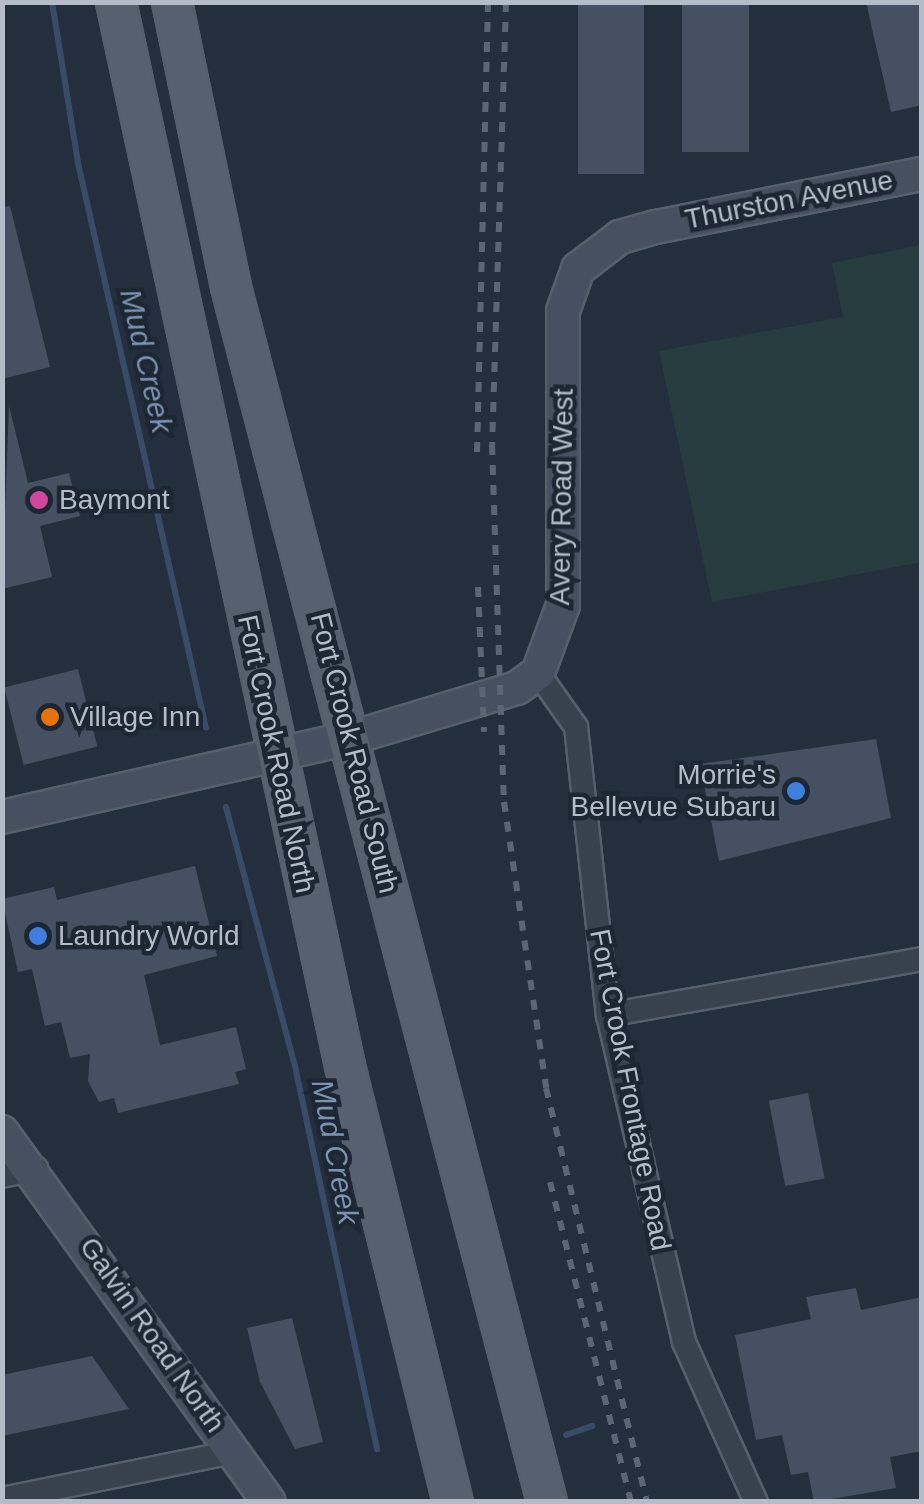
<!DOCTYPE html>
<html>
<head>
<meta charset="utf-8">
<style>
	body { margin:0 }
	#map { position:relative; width:924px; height:1504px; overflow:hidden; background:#242f3e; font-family:Helvetica,sans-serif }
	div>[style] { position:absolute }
	.green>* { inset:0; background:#263c3f }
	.stream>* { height:6px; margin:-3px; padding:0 3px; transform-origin:3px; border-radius:3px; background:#394c67 }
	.building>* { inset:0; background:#455162; transform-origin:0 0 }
	.roads { filter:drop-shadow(2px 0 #565f6c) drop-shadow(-2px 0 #565f6c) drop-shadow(0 2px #565f6c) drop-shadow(0 -2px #565f6c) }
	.street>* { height:22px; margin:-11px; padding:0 11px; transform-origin:11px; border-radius:11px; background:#38414e }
	.secondary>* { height:32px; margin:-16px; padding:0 16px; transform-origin:16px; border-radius:16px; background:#465061 }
	.primary>* { height:38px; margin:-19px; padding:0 19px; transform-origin:19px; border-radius:19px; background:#56606e }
	.rail>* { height:6px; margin-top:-3px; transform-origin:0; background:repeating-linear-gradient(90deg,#5a6575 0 10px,transparent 0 20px) }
	.dots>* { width:28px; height:28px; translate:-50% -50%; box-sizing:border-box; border:5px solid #1d2633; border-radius:50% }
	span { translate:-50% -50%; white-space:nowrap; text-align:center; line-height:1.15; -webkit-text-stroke:9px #1d2633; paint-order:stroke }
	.street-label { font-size:28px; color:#b4bcc9 }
	.poi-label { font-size:28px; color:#b4bcc9 }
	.left { translate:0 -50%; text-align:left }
	.right { translate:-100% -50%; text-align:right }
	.water-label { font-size:30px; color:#7c92b1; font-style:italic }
	.frame { position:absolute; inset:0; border:5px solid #b4bcc9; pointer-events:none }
</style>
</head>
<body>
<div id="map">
	<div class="green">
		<i style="clip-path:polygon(921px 245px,921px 562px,712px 602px,659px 351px,843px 317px,832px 263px)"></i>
	</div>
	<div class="stream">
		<i style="left:52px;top:2px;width:163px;rotate:80.8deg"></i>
		<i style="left:78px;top:163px;width:579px;rotate:77.24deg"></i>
		<i style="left:226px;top:807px;width:273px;rotate:75.1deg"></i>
		<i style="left:296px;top:1071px;width:387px;rotate:77.9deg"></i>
		<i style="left:566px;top:1435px;width:28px;rotate:-19deg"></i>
	</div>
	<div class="building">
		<i style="left:578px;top:2px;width:66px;height:172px"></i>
		<i style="left:682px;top:2px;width:67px;height:150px"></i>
		<i style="clip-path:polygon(866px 2px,922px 2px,922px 105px,891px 112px)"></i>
		<i style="clip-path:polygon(10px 206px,50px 367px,2px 379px,2px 207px)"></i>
		<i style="clip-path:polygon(9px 406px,28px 483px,69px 473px,80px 516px,40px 526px,52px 577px,2px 589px)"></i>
		<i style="left:78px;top:669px;width:80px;height:76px;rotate:76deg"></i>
		<i style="clip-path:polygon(876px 739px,891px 818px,719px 861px,700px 764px)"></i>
		<i style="clip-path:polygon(195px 866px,217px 956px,144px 975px,160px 1045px,236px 1027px,246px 1069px,235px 1072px,239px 1084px,118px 1113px,114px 1098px,99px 1102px,88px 1081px,90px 1054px,70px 1058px,61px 1022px,45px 1026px,32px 969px,18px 972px,2px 899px,54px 887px,57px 900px)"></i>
		<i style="left:808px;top:1093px;width:87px;height:40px;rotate:79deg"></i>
		<i style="clip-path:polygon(856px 1288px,861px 1310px,922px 1297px,922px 1451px,890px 1457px,896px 1488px,814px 1502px,808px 1472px,791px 1475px,782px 1435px,756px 1440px,735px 1335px,811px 1319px,806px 1297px)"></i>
		<i style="clip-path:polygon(292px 1318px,323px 1442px,295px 1449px,260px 1382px,247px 1328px)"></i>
		<i style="clip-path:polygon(92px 1356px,129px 1409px,2px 1436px,2px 1375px)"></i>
	</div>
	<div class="roads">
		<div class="street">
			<i style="left:538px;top:673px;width:66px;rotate:54.9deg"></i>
			<i style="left:576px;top:727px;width:290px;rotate:83.7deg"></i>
			<i style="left:608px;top:1015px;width:336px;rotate:76.9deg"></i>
			<i style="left:684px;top:1342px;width:175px;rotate:65.8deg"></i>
			<i style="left:608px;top:1015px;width:319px;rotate:-10.1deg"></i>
			<i style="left:2px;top:1176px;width:35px;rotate:-12deg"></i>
			<i style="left:2px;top:1499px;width:237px;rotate:-11.5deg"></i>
		</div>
		<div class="secondary">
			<i style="left:2px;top:817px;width:358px;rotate:-12.8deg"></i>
			<i style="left:351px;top:738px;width:173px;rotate:-16.8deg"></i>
			<i style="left:517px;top:688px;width:26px;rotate:-36deg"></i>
			<i style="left:538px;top:673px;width:72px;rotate:-69.8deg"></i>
			<i style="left:563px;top:605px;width:294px;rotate:-90deg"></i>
			<i style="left:563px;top:311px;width:45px;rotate:-70.3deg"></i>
			<i style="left:578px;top:269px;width:53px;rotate:-37.3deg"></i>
			<i style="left:620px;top:237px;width:37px;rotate:-16deg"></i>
			<i style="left:656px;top:227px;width:271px;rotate:-11.3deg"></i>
			<i style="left:2px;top:1132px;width:456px;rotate:54.2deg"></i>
		</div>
		<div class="primary">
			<i style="left:116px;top:2px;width:1088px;rotate:77.85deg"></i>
			<i style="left:345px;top:1066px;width:449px;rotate:76.1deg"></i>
			<i style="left:172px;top:2px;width:291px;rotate:78.3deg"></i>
			<i style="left:231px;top:287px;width:1255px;rotate:75.42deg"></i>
		</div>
	</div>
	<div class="rail">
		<i style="left:506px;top:2px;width:443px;rotate:91.8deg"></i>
		<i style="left:492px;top:445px;width:357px;rotate:88.1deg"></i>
		<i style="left:504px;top:802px;width:289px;rotate:81.6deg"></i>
		<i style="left:546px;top:1088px;width:426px;rotate:76.3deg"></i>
		<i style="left:477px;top:452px;width:450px;rotate:-88.6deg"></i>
		<i style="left:478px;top:587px;width:145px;rotate:87.6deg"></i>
		<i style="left:550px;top:1182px;width:330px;rotate:75.8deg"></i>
	</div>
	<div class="dots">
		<i style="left:39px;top:500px;background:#d1479c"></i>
		<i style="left:50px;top:717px;background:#e8710a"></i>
		<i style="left:796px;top:791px;background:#3f7fe0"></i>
		<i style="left:38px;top:936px;background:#3f7fe0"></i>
	</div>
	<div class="street-label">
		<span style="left:789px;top:200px;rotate:-11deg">Thurston Avenue</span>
		<span style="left:562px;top:497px;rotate:-89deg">Avery Road West</span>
		<span style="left:354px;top:753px;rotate:76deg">Fort Crook Road South</span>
		<span style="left:276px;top:754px;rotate:78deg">Fort Crook Road North</span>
		<span style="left:630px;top:1090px;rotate:79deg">Fort Crook Frontage Road</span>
		<span style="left:152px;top:1335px;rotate:55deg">Galvin Road North</span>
	</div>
	<div class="poi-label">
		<span class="left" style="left:59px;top:500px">Baymont</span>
		<span class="left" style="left:70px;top:717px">Village Inn</span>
		<span class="right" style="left:776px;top:791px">Morrie's<br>Bellevue Subaru</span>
		<span class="left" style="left:58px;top:936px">Laundry World</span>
	</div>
	<div class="water-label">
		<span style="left:146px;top:361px;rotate:77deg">Mud Creek</span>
		<span style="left:335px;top:1152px;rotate:79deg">Mud Creek</span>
	</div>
	<div class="frame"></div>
</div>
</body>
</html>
